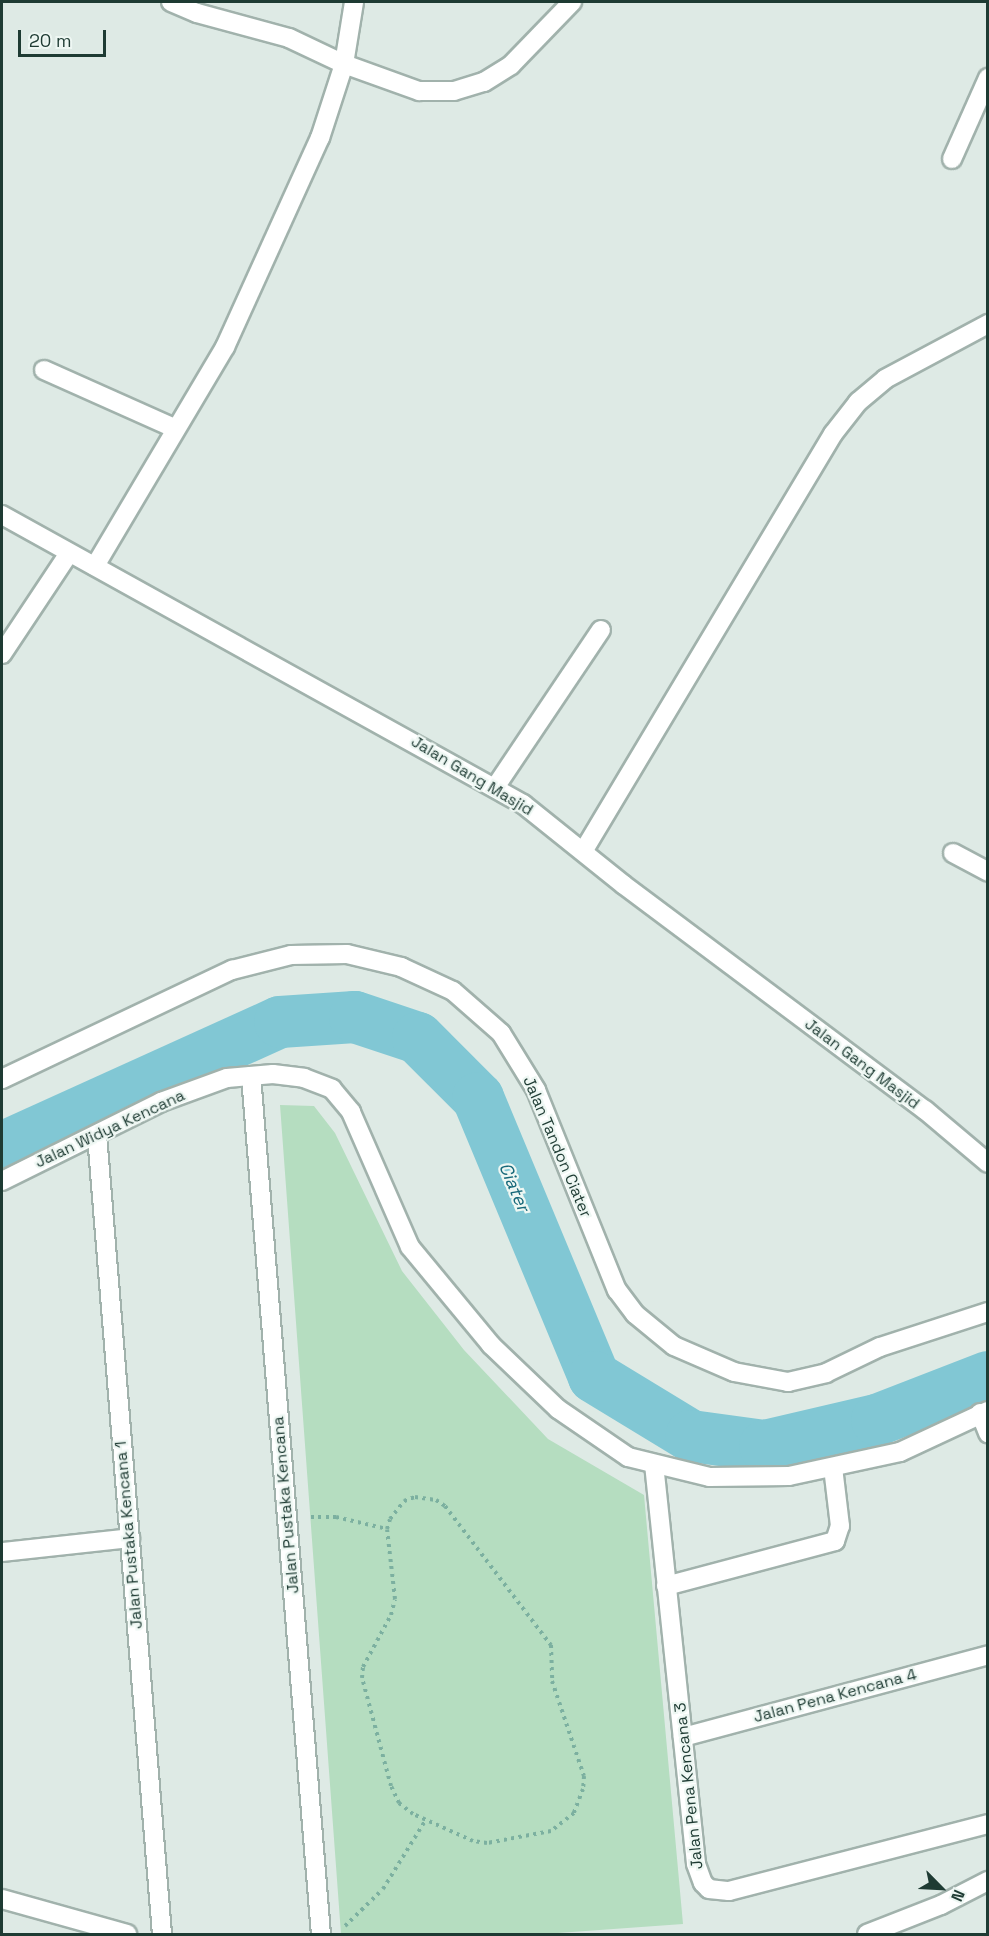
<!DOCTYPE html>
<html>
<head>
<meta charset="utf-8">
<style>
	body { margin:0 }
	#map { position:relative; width:989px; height:1936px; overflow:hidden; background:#deeae5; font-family:"Space Grotesk",sans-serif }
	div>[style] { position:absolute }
	.green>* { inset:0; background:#b5ddc0 }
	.river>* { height:52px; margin:-26px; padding:0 26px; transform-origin:26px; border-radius:26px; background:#81c7d4 }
	.path>* { height:4px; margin-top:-2px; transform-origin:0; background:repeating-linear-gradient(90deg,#7cb0a0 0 3px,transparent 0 7.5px) }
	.roads { filter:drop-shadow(2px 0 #a1b2ac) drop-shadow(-2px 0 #a1b2ac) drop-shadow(0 2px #a1b2ac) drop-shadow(0 -2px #a1b2ac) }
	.minor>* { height:18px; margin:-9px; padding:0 9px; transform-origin:9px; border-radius:9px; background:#fff }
	.tertiary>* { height:18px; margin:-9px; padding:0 9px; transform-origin:9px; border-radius:9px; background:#fff }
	span { translate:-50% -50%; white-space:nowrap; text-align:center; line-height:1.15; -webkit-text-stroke:4.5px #eef7f3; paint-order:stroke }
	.street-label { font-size:16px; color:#1e3b33 }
	.water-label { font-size:18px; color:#166879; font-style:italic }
	.frame { position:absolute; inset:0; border:3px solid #1e3b33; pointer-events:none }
	.north { position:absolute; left:911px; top:1858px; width:60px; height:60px; -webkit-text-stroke:4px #eef7f3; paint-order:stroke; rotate:114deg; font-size:16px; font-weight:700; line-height:24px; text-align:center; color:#1e3b33 }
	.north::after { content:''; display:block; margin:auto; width:21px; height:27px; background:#1e3b33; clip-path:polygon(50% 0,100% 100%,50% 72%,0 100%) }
	.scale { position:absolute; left:18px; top:30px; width:88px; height:27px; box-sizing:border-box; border:3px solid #1e3b33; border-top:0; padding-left:8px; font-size:18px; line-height:21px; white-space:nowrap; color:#1e3b33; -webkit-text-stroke:4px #eef7f3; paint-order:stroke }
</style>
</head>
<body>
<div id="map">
	<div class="green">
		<i style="clip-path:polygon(280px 1105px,314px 1106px,335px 1133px,402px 1271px,464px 1350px,548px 1439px,644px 1495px,683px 1924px,544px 1934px,341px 1934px)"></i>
	</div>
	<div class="river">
		<i style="left:2px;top:1148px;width:305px;rotate:-24.4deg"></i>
		<i style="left:280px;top:1022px;width:75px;rotate:-3.8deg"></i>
		<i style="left:355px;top:1017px;width:66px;rotate:18.4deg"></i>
		<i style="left:418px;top:1038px;width:85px;rotate:45deg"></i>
		<i style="left:478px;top:1098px;width:302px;rotate:67.4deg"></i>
		<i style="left:594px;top:1377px;width:114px;rotate:31.3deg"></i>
		<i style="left:691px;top:1436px;width:75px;rotate:7.7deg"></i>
		<i style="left:765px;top:1446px;width:115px;rotate:-13.1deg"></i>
		<i style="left:877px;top:1420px;width:119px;rotate:-21.2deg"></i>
	</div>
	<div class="path">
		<i style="left:415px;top:1497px;width:21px;rotate:8deg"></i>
		<i style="left:436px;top:1500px;width:11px;rotate:34deg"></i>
		<i style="left:445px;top:1506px;width:175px;rotate:52.7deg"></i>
		<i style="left:551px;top:1645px;width:36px;rotate:88deg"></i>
		<i style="left:552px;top:1681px;width:100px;rotate:71.4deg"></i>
		<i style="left:584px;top:1776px;width:13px;rotate:94deg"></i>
		<i style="left:583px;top:1789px;width:26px;rotate:111deg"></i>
		<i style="left:574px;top:1813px;width:29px;rotate:142deg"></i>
		<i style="left:551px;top:1831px;width:65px;rotate:169.4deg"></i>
		<i style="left:487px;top:1843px;width:14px;rotate:-172deg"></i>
		<i style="left:473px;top:1841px;width:66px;rotate:-155.8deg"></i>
		<i style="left:413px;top:1814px;width:18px;rotate:-142deg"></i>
		<i style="left:399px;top:1803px;width:19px;rotate:-115deg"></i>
		<i style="left:391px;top:1786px;width:112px;rotate:-105deg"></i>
		<i style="left:362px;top:1678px;width:11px;rotate:-85deg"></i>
		<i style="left:363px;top:1667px;width:59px;rotate:-61.7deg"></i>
		<i style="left:391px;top:1615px;width:16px;rotate:-76deg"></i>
		<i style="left:395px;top:1599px;width:70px;rotate:-96.5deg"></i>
		<i style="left:387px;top:1529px;width:10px;rotate:-73deg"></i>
		<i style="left:390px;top:1519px;width:23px;rotate:-52deg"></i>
		<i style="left:404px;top:1501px;width:12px;rotate:-20deg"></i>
		<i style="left:311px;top:1517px;width:25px"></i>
		<i style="left:336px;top:1517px;width:52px;rotate:13.2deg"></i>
		<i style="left:345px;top:1926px;width:53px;rotate:-44.2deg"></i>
		<i style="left:383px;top:1889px;width:80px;rotate:-58.3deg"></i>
	</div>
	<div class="roads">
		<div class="minor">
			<i style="left:171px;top:2px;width:28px;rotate:23deg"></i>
			<i style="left:197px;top:13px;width:95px;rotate:15.2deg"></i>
			<i style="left:289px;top:38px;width:61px;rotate:25.3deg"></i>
			<i style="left:344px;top:64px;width:63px;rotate:-80.8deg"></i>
			<i style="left:952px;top:159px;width:89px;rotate:-66deg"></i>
			<i style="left:44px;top:370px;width:142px;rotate:24deg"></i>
			<i style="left:2px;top:515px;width:596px;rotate:29.02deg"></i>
			<i style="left:523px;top:804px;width:129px;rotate:38.7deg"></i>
			<i style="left:624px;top:885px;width:376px;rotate:36.8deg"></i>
			<i style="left:925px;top:1110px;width:82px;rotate:40.1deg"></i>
			<i style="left:95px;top:566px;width:255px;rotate:-59.3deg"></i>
			<i style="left:225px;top:347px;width:230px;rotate:-65.6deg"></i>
			<i style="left:320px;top:138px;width:78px;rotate:-72deg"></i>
			<i style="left:344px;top:64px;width:80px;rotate:19.8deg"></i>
			<i style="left:419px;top:91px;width:35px"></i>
			<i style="left:454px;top:91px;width:31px;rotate:-17deg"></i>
			<i style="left:484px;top:82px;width:32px;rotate:-32deg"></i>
			<i style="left:511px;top:65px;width:88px;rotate:-45.9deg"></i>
			<i style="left:2px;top:654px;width:121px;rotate:-56.4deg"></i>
			<i style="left:496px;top:786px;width:188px;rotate:-56.1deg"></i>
			<i style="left:584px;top:850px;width:485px;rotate:-59.1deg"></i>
			<i style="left:833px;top:434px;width:41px;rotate:-52deg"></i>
			<i style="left:858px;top:402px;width:35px;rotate:-40deg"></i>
			<i style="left:885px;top:379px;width:117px;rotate:-28.1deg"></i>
			<i style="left:953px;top:853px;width:40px;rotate:28deg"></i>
			<i style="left:251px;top:1076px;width:861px;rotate:85.34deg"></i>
			<i style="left:97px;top:1135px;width:802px;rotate:85.35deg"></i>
			<i style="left:2px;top:1181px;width:178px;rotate:-26.4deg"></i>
			<i style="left:161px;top:1102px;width:70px;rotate:-20deg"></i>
			<i style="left:227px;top:1078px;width:46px;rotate:-5deg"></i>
			<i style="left:273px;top:1074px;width:31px;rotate:7deg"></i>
			<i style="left:304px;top:1078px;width:30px;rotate:21deg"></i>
			<i style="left:332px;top:1089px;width:30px;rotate:50deg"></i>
			<i style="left:351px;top:1112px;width:147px;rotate:66.4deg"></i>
			<i style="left:410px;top:1247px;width:127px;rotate:50.4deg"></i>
			<i style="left:491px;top:1345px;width:93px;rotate:43.7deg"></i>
			<i style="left:558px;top:1409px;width:85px;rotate:34.4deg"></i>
			<i style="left:628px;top:1457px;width:84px;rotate:13.7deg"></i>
			<i style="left:710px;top:1477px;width:79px;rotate:-0.7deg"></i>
			<i style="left:789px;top:1476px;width:114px;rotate:-12.2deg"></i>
			<i style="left:900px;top:1452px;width:97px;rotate:-25deg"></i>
			<i style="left:980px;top:1413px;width:22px;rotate:68deg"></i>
			<i style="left:654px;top:1464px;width:402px;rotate:84deg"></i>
			<i style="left:696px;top:1864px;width:20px;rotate:70deg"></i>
			<i style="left:703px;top:1883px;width:8px;rotate:45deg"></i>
			<i style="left:709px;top:1889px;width:20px;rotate:6deg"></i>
			<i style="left:729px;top:1891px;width:268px;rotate:-14.5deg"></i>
			<i style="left:2px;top:1552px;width:129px;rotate:-6.2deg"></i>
			<i style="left:666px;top:1586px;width:175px;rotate:-14.9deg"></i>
			<i style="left:835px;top:1541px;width:16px;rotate:-72deg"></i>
			<i style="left:840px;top:1526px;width:59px;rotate:-96.8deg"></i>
			<i style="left:683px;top:1737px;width:316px;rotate:-15deg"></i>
			<i style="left:2px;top:1899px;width:130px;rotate:15.6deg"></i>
			<i style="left:867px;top:1934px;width:79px;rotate:-21.4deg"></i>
			<i style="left:941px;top:1905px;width:53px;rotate:-27.1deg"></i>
		</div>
		<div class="tertiary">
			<i style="left:2px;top:1079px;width:255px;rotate:-25.4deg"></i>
			<i style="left:232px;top:970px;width:61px;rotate:-14.3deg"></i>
			<i style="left:291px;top:955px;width:56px;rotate:-1deg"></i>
			<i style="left:347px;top:954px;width:56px;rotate:13.5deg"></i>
			<i style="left:401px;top:967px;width:57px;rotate:24.8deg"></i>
			<i style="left:453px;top:991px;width:64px;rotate:41.2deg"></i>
			<i style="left:501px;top:1033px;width:67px;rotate:58.4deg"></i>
			<i style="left:536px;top:1090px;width:216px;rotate:68deg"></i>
			<i style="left:617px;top:1290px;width:30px;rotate:53deg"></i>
			<i style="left:635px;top:1314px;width:50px;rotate:39.4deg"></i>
			<i style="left:674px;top:1346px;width:65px;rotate:23.4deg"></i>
			<i style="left:734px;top:1372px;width:55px;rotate:10.5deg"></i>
			<i style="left:788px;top:1382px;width:39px;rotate:-13deg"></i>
			<i style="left:826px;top:1373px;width:60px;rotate:-25.7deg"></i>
			<i style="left:880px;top:1347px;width:114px;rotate:-18deg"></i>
		</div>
	</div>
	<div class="street-label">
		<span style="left:472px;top:776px;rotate:31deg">Jalan Gang Masjid</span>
		<span style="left:862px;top:1064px;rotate:37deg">Jalan Gang Masjid</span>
		<span style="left:110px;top:1129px;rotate:-25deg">Jalan Widya Kencana</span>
		<span style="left:557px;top:1147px;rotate:67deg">Jalan Tandon Ciater</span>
		<span style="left:286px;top:1505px;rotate:-95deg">Jalan Pustaka Kencana</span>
		<span style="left:129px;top:1535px;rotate:-95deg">Jalan Pustaka Kencana 1</span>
		<span style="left:835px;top:1696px;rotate:-15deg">Jalan Pena Kencana 4</span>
		<span style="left:689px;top:1786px;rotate:-96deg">Jalan Pena Kencana 3</span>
	</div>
	<div class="water-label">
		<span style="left:514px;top:1187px;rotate:67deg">Ciater</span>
	</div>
	<div class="frame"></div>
	<div class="north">N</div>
	<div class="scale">20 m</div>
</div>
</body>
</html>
